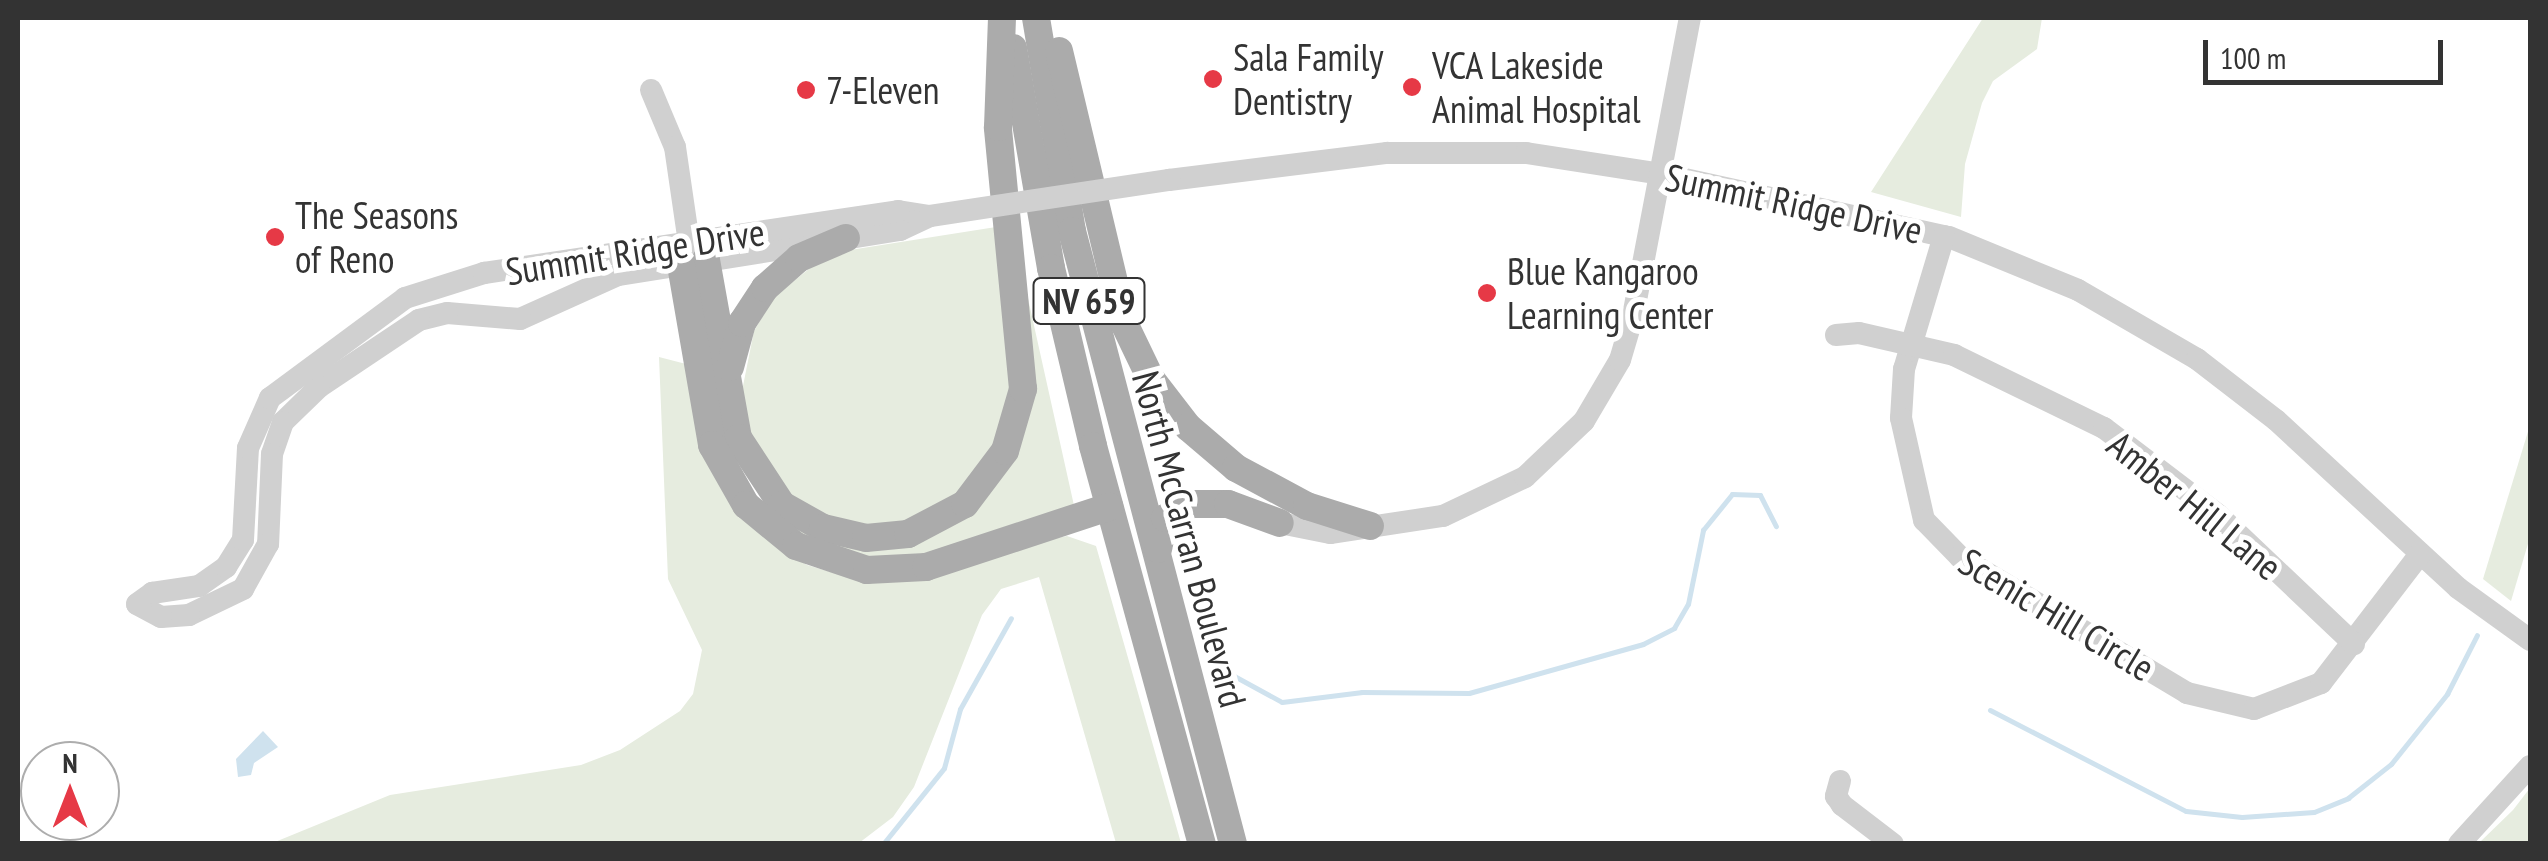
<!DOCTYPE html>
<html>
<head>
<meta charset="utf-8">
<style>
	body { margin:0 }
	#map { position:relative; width:2548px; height:861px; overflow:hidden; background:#fff; font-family:"PT Sans Narrow",sans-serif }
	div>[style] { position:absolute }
	.green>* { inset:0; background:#e6ecdf }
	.water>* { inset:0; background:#cfe2ee }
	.stream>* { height:5px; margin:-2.5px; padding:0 2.5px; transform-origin:2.5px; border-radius:2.5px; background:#cfe2ee }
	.minor>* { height:22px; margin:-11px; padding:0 11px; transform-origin:11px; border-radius:11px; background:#d0d0d0 }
	.major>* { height:28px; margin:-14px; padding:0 14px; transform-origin:14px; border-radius:14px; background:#ababab }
	.minor-bridge>* { height:22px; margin:-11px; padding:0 11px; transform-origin:11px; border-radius:11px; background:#d0d0d0 }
	.dots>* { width:28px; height:28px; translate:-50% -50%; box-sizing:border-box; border:5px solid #fff; border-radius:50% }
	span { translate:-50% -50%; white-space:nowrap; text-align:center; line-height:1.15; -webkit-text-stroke:10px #fff; paint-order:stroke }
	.shield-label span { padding:2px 8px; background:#fff; border:2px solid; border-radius:8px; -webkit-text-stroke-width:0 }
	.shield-label { font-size:35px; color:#333; font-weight:700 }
	.poi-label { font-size:38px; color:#333 }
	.left { translate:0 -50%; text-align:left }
	.street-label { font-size:38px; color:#333 }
	.frame { position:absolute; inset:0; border:20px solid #333; pointer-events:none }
	.north { position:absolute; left:20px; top:741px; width:100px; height:100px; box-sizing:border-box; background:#fff; border:2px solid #adadad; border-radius:50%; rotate:0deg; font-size:28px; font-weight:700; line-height:40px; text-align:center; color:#333 }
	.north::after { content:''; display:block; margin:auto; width:35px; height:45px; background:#e63946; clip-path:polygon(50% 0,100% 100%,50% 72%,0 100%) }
	.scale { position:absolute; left:2203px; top:40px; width:240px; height:45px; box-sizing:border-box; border:5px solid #333; border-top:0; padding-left:12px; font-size:30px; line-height:35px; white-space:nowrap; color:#333; -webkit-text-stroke:8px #fff; paint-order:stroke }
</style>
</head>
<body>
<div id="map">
	<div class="green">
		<i style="clip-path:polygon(1983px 18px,2042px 18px,2037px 49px,1993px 81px,1982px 103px,1965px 164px,1961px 217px,1871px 192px)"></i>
		<i style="clip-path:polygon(996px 227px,1013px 370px,1003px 428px,967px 487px,912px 521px,874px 527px,830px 519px,795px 500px,750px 435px,742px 391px,754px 331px,774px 297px,810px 268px,850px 250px)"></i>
		<i style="clip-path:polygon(1021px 267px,1075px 510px,936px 559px,884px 564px,798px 539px,782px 512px,880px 545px,1007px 461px)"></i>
		<i style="clip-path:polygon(659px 357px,686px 364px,695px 423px,786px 552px,807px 565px,858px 580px,1067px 536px,1096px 546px,1181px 843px,1116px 843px,1039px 577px,1001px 589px,982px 615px,914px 787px,893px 817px,859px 843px,270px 844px,390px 795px,581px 765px,620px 750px,680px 711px,693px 694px,702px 650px,668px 579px)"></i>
		<i style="clip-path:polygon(2530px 425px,2530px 537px,2511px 601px,2483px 579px)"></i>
		<i style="clip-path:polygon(2530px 788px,2530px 843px,2479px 843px,2513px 810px)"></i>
	</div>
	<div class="water">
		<i style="clip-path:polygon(263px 731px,278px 747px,254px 763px,251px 775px,238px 777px,236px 759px)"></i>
	</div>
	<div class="stream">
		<i style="left:1214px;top:665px;width:77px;rotate:28.6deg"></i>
		<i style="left:1282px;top:702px;width:81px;rotate:-7.1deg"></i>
		<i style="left:1362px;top:692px;width:107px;rotate:0.5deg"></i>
		<i style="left:1469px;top:693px;width:181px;rotate:-15.7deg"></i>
		<i style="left:1643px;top:644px;width:35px;rotate:-27deg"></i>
		<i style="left:1674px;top:628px;width:28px;rotate:-60deg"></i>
		<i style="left:1688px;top:604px;width:76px;rotate:-78.5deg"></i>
		<i style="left:1703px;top:530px;width:46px;rotate:-51.1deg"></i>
		<i style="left:1732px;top:494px;width:28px;rotate:2deg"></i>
		<i style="left:1760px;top:495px;width:35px;rotate:63deg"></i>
		<i style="left:1990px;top:710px;width:220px;rotate:27.3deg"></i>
		<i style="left:2186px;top:811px;width:56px;rotate:6.1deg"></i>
		<i style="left:2242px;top:817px;width:72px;rotate:-4deg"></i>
		<i style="left:2314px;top:812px;width:37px;rotate:-22deg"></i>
		<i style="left:2348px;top:798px;width:55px;rotate:-38.3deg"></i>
		<i style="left:2391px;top:764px;width:90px;rotate:-51.3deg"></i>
		<i style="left:2447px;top:694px;width:66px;rotate:-63deg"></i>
		<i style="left:883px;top:844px;width:97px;rotate:-51.2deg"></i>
		<i style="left:944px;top:768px;width:61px;rotate:-74.8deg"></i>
		<i style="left:960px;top:709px;width:104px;rotate:-60.7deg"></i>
	</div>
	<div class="minor">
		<i style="left:651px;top:90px;width:62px;rotate:67.2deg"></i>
		<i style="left:675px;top:147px;width:97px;rotate:81.7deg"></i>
		<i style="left:689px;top:243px;width:13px;rotate:119deg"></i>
		<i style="left:1169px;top:180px;width:220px;rotate:-7.1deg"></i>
		<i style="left:1387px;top:153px;width:139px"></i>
		<i style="left:1526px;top:153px;width:138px;rotate:8.8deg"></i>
		<i style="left:1662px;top:174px;width:294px;rotate:12.4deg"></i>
		<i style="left:1949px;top:237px;width:139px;rotate:22.3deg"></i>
		<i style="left:2078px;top:290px;width:138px;rotate:30.1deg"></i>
		<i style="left:2197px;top:359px;width:100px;rotate:37.7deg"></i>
		<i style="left:2276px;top:420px;width:248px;rotate:42.7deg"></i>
		<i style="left:2458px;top:588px;width:89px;rotate:35.8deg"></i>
		<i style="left:898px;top:211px;width:32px;rotate:9deg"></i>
		<i style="left:930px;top:216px;width:33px;rotate:155deg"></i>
		<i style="left:900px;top:230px;width:286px;rotate:170.9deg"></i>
		<i style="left:618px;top:275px;width:107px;rotate:155.8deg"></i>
		<i style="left:520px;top:319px;width:73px;rotate:-175.3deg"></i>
		<i style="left:447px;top:313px;width:29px;rotate:166deg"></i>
		<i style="left:419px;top:320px;width:120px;rotate:146.2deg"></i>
		<i style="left:319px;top:387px;width:50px;rotate:135.8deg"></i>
		<i style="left:283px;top:422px;width:34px;rotate:109deg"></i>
		<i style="left:272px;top:454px;width:90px;rotate:92.5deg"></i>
		<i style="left:268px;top:544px;width:51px;rotate:119.1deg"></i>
		<i style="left:243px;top:589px;width:60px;rotate:154.3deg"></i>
		<i style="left:189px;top:615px;width:28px;rotate:176deg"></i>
		<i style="left:161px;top:617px;width:27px;rotate:-152deg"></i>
		<i style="left:137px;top:604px;width:19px;rotate:-36deg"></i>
		<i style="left:152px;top:593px;width:48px;rotate:-8.5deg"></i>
		<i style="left:199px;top:586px;width:33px;rotate:-35deg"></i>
		<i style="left:226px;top:567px;width:32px;rotate:-58deg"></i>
		<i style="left:243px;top:540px;width:92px;rotate:-86.9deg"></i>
		<i style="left:248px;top:448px;width:55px;rotate:-66.3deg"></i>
		<i style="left:270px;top:398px;width:168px;rotate:-36.5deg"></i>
		<i style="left:405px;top:298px;width:83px;rotate:-17.6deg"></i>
		<i style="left:484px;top:273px;width:419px;rotate:-8.5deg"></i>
		<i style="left:1944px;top:236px;width:139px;rotate:106.7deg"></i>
		<i style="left:1904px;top:369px;width:49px;rotate:93.5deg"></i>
		<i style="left:1901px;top:418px;width:105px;rotate:77.3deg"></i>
		<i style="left:1924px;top:520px;width:52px;rotate:45.8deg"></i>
		<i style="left:1960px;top:557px;width:265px;rotate:30.9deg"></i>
		<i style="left:2187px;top:693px;width:69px;rotate:13.4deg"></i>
		<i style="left:2254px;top:709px;width:72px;rotate:-21.2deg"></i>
		<i style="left:2321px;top:683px;width:163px;rotate:-52.5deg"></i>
		<i style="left:1836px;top:335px;width:23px;rotate:-5deg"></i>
		<i style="left:1859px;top:333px;width:98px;rotate:13deg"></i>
		<i style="left:1954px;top:355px;width:167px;rotate:26deg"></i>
		<i style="left:2104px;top:428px;width:142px;rotate:37.3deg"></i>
		<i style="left:2217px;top:514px;width:189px;rotate:43.5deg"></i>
		<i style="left:1280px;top:523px;width:51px;rotate:11.3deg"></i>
		<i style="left:1330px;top:533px;width:114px;rotate:-8.6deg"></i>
		<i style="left:1443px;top:516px;width:91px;rotate:-25.4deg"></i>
		<i style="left:1525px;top:477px;width:81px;rotate:-43.5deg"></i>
		<i style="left:1584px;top:421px;width:71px;rotate:-59.5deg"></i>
		<i style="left:1620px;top:360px;width:46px;rotate:-73.5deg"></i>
		<i style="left:1633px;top:316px;width:303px;rotate:-79.2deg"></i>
		<i style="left:1840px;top:781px;width:16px;rotate:105deg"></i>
		<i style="left:1836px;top:796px;width:11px;rotate:56deg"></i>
		<i style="left:1842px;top:805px;width:64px;rotate:37.4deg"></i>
		<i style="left:2459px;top:844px;width:105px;rotate:-47.7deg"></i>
	</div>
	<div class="major">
		<i style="left:1036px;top:18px;width:216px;rotate:80.4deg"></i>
		<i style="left:1072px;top:231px;width:634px;rotate:75.28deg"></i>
		<i style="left:1013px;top:48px;width:223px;rotate:80.2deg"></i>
		<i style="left:1051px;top:268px;width:183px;rotate:76.7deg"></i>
		<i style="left:1093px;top:446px;width:413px;rotate:74.7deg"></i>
		<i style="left:1059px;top:51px;width:280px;rotate:76.6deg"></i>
		<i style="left:1124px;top:323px;width:62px;rotate:64.3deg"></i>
		<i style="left:1151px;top:379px;width:61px;rotate:52.4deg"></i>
		<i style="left:1188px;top:427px;width:63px;rotate:40.5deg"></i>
		<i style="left:1236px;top:468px;width:81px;rotate:28.2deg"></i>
		<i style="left:1307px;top:506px;width:66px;rotate:17.6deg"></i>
		<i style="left:706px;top:260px;width:181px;rotate:79.8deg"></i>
		<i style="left:738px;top:438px;width:80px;rotate:56.7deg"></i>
		<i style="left:782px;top:505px;width:47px;rotate:29.3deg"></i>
		<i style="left:823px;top:528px;width:44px;rotate:13.1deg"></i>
		<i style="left:866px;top:538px;width:42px;rotate:-5.4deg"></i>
		<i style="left:908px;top:534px;width:64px;rotate:-27.8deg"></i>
		<i style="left:965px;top:504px;width:66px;rotate:-53deg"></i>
		<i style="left:1005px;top:451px;width:65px;rotate:-73.8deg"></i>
		<i style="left:1023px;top:389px;width:263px;rotate:-95.5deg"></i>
		<i style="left:998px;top:127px;width:109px;rotate:-87.9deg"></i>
		<i style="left:681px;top:265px;width:183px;rotate:80.2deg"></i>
		<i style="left:712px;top:445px;width:69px;rotate:60.5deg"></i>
		<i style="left:746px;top:505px;width:65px;rotate:39.4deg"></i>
		<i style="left:796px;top:546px;width:75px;rotate:18.7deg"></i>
		<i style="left:867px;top:570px;width:59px;rotate:-2.9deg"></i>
		<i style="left:926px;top:567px;width:193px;rotate:-18.2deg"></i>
		<i style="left:730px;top:367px;width:46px;rotate:-74.7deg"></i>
		<i style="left:742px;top:323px;width:42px;rotate:-56.7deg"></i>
		<i style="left:765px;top:288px;width:45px;rotate:-41.4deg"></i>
		<i style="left:799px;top:258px;width:51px;rotate:-23.1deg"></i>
		<i style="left:1158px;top:549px;width:32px;rotate:-77deg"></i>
		<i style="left:1165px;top:518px;width:30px;rotate:-28deg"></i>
		<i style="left:1191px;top:504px;width:37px"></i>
		<i style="left:1228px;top:504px;width:55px;rotate:20.1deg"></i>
	</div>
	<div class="minor-bridge">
		<i style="left:930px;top:216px;width:242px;rotate:-8.6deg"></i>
	</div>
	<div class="dots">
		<i style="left:1213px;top:79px;background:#e63946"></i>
		<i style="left:1412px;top:87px;background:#e63946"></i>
		<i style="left:806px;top:90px;background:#e63946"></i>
		<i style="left:275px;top:237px;background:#e63946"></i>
		<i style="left:1487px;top:293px;background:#e63946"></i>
	</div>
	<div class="shield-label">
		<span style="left:1089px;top:301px">NV 659</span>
	</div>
	<div class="poi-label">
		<span class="left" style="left:1233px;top:79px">Sala Family<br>Dentistry</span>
		<span class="left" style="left:1432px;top:87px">VCA Lakeside<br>Animal Hospital</span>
		<span class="left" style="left:826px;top:90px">7-Eleven</span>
		<span class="left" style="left:295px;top:237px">The Seasons<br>of Reno</span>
		<span class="left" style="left:1507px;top:293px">Blue Kangaroo<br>Learning Center</span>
	</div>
	<div class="street-label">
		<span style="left:1794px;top:203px;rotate:12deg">Summit Ridge Drive</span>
		<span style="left:635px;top:251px;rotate:-9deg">Summit Ridge Drive</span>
		<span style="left:2195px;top:505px;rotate:39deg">Amber Hill Lane</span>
		<span style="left:1190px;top:539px;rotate:75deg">North McCarran Boulevard</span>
		<span style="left:2057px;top:614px;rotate:31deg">Scenic Hill Circle</span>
	</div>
	<div class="frame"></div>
	<div class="north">N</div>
	<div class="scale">100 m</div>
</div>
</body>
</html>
